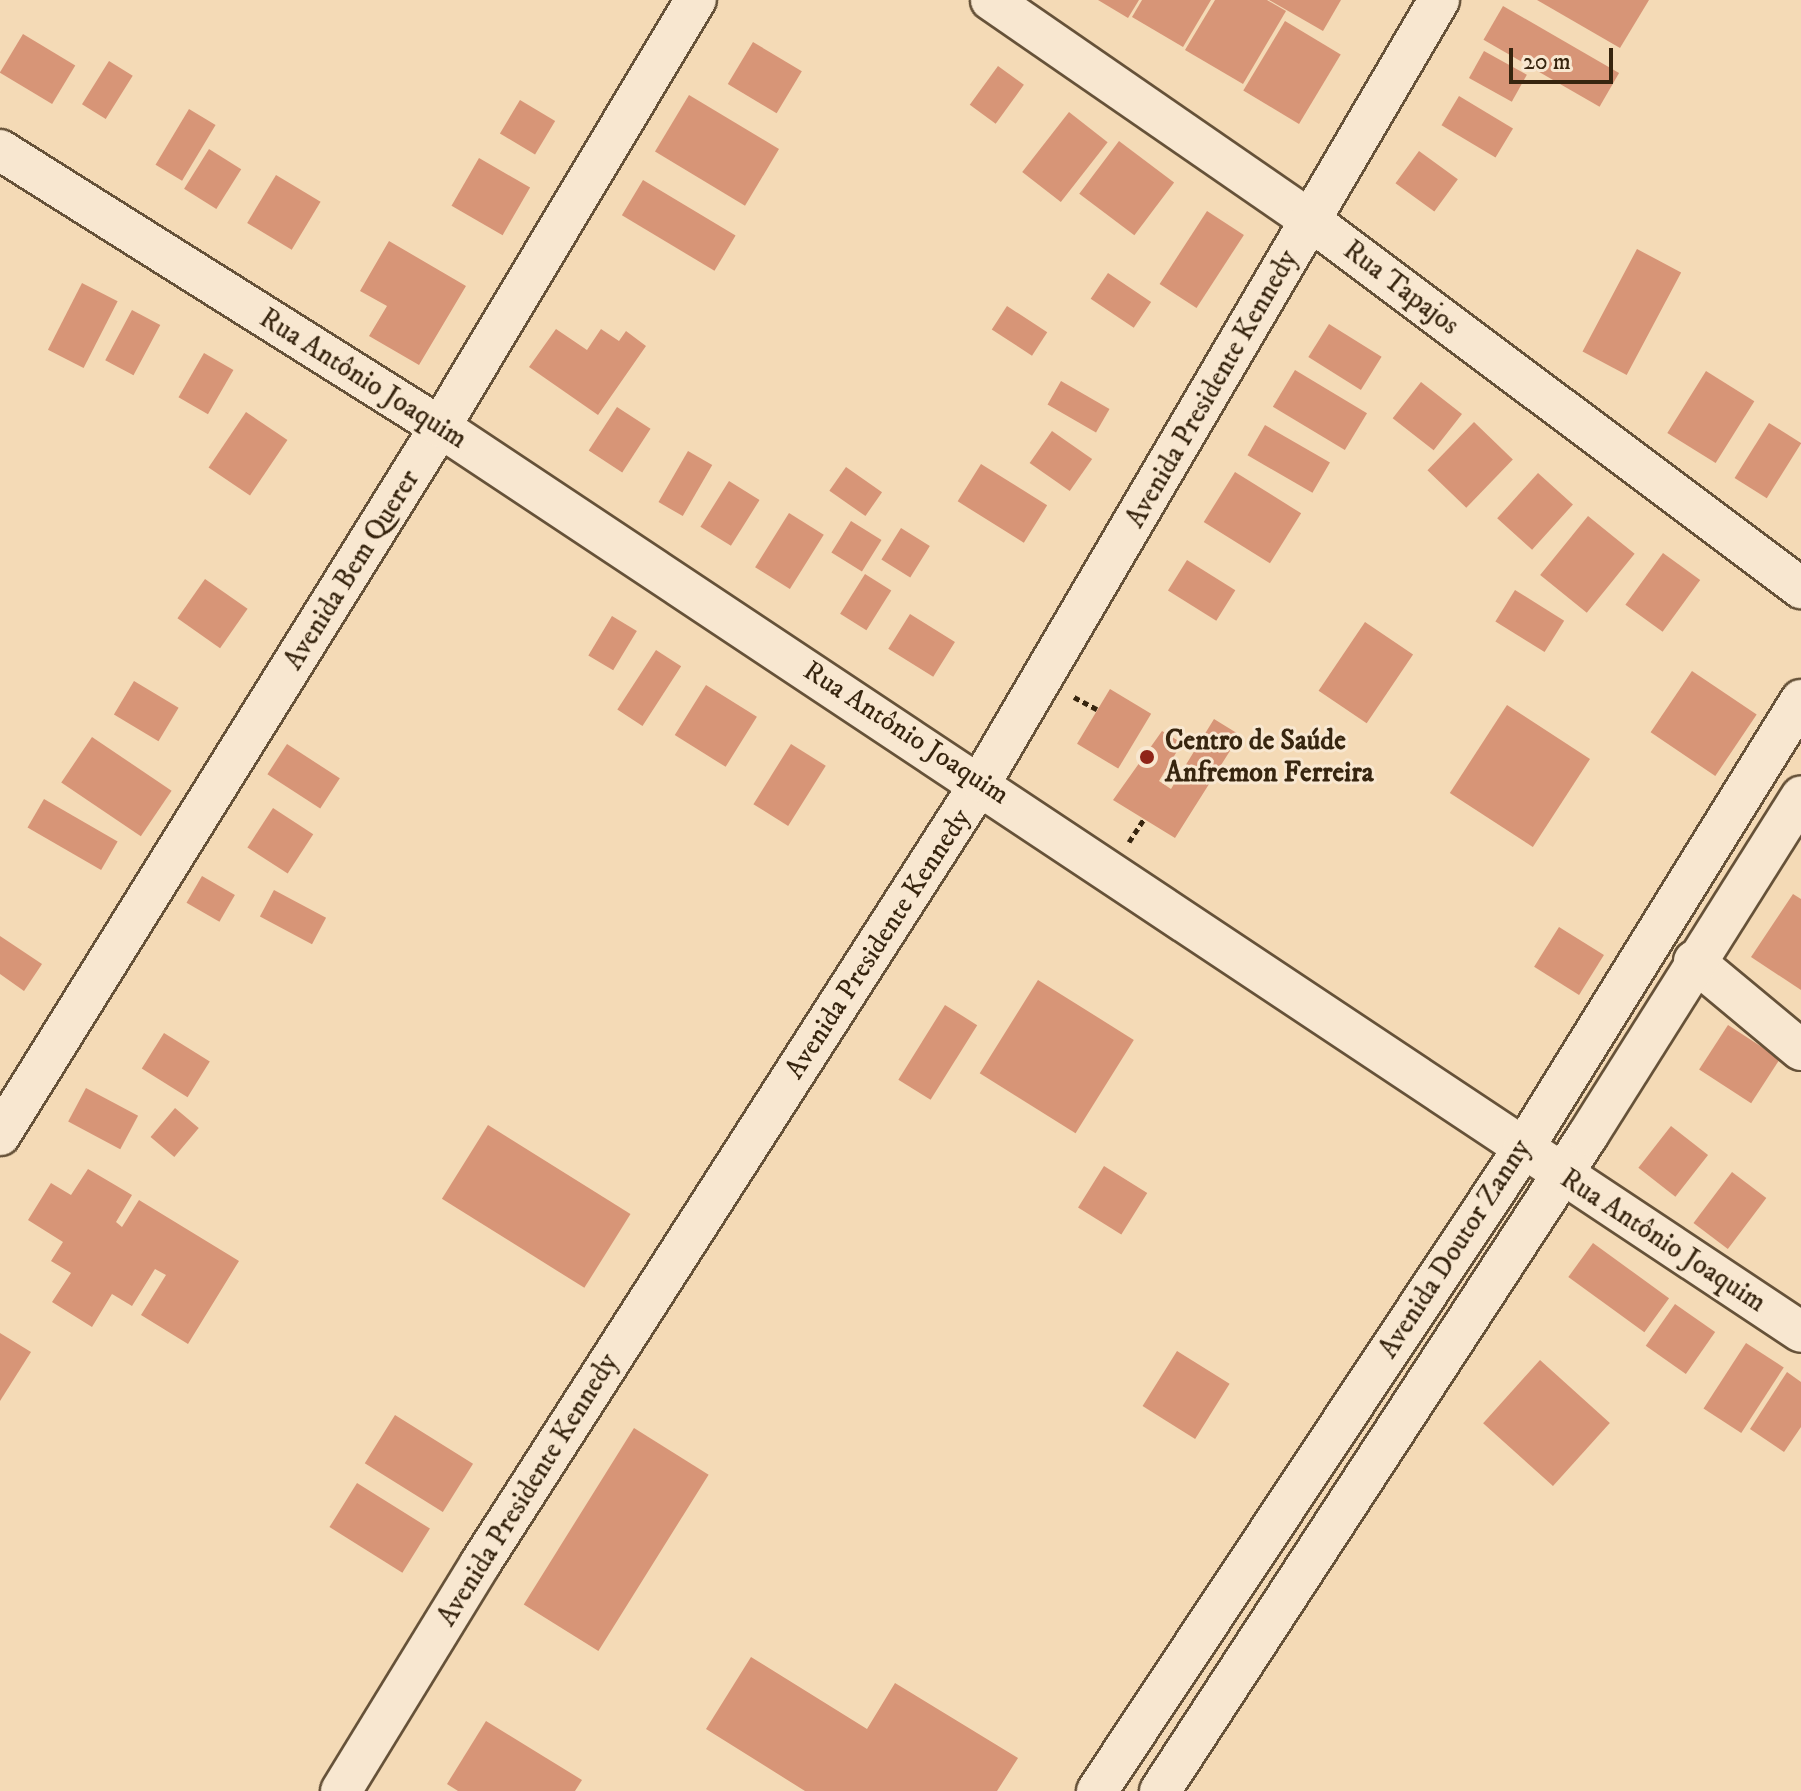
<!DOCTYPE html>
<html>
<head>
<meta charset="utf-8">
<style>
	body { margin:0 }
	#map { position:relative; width:1801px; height:1791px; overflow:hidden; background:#f4dab6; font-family:"IM FELL DW Pica",serif }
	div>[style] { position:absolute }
	.building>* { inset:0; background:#d79577; transform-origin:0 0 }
	.path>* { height:5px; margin-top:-2.5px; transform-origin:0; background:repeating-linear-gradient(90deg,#37250f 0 6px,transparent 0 10px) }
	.roads { filter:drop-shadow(2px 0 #665239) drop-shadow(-2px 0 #665239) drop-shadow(0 2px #665239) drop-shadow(0 -2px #665239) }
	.minor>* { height:40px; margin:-20px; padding:0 20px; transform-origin:20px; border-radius:20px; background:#f8e7d0 }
	.dots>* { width:22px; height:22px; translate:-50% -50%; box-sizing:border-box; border:4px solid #f8e7d0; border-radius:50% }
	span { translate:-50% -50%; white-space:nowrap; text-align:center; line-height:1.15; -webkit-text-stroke:6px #f8e7d0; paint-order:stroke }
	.street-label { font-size:28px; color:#37250f }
	.poi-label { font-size:28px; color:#37250f; font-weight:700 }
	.left { translate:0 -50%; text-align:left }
	.scale { position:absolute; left:1509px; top:48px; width:104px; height:36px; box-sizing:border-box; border:4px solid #37250f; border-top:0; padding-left:10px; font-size:24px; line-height:28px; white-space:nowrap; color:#37250f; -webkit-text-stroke:6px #f8e7d0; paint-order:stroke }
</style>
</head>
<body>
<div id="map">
	<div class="building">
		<i style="clip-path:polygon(1098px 0,1139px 0,1128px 18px)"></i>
		<i style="clip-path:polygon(1142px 0,1211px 0,1183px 47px,1132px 17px)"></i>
		<i style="clip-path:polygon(1215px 0,1267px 0,1286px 11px,1243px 84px,1185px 50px)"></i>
		<i style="clip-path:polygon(1269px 0,1341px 0,1323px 31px)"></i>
		<i style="clip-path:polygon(1537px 0,1649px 0,1620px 48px)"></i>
		<i style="left:1503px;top:6px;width:134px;height:39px;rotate:30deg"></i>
		<i style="left:1285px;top:21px;width:65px;height:81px;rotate:31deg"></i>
		<i style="left:23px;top:34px;width:61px;height:45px;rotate:31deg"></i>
		<i style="left:753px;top:42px;width:57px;height:49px;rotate:31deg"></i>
		<i style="left:1484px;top:51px;width:49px;height:31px;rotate:29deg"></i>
		<i style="left:109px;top:61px;width:28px;height:51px;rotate:32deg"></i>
		<i style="left:998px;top:66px;width:32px;height:48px;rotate:36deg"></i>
		<i style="left:689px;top:95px;width:105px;height:66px;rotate:31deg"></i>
		<i style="left:1459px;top:96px;width:63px;height:34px;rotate:31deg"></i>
		<i style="left:520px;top:100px;width:41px;height:39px;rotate:31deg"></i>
		<i style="left:189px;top:109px;width:31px;height:65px;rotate:31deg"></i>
		<i style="left:1069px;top:112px;width:49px;height:76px;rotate:38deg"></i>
		<i style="left:1119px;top:141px;width:69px;height:66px;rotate:37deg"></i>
		<i style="left:209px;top:149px;width:38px;height:47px;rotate:32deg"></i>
		<i style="left:1419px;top:151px;width:48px;height:40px;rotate:36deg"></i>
		<i style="left:479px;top:158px;width:59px;height:55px;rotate:30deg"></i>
		<i style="left:276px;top:175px;width:52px;height:56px;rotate:31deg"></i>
		<i style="left:643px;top:180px;width:108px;height:41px;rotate:31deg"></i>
		<i style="left:1207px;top:211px;width:44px;height:87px;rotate:33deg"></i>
		<i style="clip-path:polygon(389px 241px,466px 286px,419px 365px,369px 336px,387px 306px,360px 291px)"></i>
		<i style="left:1637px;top:249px;width:50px;height:116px;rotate:28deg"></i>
		<i style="left:1108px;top:273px;width:52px;height:31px;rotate:34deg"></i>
		<i style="left:82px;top:283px;width:40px;height:75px;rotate:27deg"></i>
		<i style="left:1007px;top:306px;width:48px;height:28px;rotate:33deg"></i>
		<i style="left:132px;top:310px;width:32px;height:57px;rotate:28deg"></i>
		<i style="left:1329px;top:324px;width:62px;height:39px;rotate:32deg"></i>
		<i style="clip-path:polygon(556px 329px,587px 350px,601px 329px,619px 341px,626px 331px,646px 346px,598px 415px,529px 367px)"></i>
		<i style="left:204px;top:353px;width:34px;height:51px;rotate:30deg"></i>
		<i style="left:1295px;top:370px;width:84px;height:43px;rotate:31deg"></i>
		<i style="left:1706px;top:371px;width:57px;height:73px;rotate:32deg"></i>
		<i style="left:1061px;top:381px;width:56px;height:27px;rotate:30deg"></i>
		<i style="left:1421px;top:382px;width:52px;height:46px;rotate:38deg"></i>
		<i style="left:617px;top:407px;width:40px;height:52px;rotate:33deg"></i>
		<i style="left:246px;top:412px;width:50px;height:67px;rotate:34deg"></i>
		<i style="left:1474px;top:422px;width:54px;height:67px;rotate:44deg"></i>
		<i style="left:1769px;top:423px;width:38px;height:65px;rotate:32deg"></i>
		<i style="left:1265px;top:425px;width:75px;height:35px;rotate:30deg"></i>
		<i style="left:1052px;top:431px;width:49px;height:39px;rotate:35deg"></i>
		<i style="left:688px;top:451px;width:28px;height:59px;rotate:30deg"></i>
		<i style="left:981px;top:464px;width:78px;height:44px;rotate:32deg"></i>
		<i style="left:846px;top:467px;width:44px;height:29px;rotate:35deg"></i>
		<i style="left:1235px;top:472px;width:78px;height:59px;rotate:32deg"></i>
		<i style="left:1538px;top:473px;width:47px;height:61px;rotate:42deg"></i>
		<i style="left:729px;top:481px;width:36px;height:54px;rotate:32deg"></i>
		<i style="left:789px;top:513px;width:41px;height:64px;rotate:32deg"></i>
		<i style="left:1588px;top:516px;width:60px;height:76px;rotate:39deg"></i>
		<i style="left:851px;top:521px;width:36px;height:37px;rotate:32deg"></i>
		<i style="left:901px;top:528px;width:34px;height:37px;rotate:32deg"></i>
		<i style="left:1663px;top:553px;width:46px;height:64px;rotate:36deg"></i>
		<i style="left:1187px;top:560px;width:57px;height:36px;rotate:32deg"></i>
		<i style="left:865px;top:574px;width:31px;height:47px;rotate:32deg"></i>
		<i style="left:205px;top:579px;width:52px;height:48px;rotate:35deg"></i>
		<i style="left:1515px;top:590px;width:58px;height:37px;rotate:32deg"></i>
		<i style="left:910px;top:614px;width:53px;height:41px;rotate:32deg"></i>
		<i style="left:612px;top:616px;width:29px;height:46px;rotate:31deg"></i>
		<i style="left:1365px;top:622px;width:58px;height:83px;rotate:34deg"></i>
		<i style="left:656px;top:650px;width:30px;height:71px;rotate:33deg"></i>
		<i style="left:1692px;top:671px;width:78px;height:74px;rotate:34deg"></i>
		<i style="left:134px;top:681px;width:52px;height:39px;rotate:31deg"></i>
		<i style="left:706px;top:685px;width:60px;height:59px;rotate:32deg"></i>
		<i style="left:1110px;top:689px;width:48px;height:64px;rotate:31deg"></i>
		<i style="left:1507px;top:705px;width:99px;height:105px;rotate:33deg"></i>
		<i style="clip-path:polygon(1214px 719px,1240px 735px,1175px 838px,1113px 800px,1162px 731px,1182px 743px,1159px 781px,1171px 789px)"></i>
		<i style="left:92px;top:737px;width:96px;height:55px;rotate:34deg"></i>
		<i style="left:287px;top:744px;width:63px;height:36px;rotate:33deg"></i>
		<i style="left:791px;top:744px;width:41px;height:71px;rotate:32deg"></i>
		<i style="left:44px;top:799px;width:85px;height:33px;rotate:30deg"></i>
		<i style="left:273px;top:808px;width:48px;height:47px;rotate:33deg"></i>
		<i style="left:202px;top:876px;width:38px;height:31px;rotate:30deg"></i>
		<i style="left:274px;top:890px;width:59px;height:30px;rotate:28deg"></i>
		<i style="clip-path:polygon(1793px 894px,1801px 899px,1801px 990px,1751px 957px)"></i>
		<i style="left:1559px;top:927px;width:53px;height:47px;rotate:32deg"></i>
		<i style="clip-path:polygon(0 936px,42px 964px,24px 991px,0 974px)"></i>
		<i style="left:1038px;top:980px;width:113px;height:110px;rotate:32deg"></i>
		<i style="left:945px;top:1005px;width:38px;height:88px;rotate:32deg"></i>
		<i style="left:1728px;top:1025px;width:62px;height:53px;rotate:33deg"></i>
		<i style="left:164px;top:1033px;width:54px;height:42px;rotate:32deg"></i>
		<i style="left:86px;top:1088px;width:59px;height:38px;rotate:28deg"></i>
		<i style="left:175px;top:1108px;width:31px;height:38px;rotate:40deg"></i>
		<i style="left:488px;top:1125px;width:168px;height:87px;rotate:32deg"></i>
		<i style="left:1671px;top:1126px;width:47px;height:53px;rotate:38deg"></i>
		<i style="left:1104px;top:1166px;width:51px;height:49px;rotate:32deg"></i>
		<i style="clip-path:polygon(88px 1169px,132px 1195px,116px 1222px,122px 1227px,139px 1200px,239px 1261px,188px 1344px,141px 1315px,166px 1275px,155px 1269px,132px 1306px,112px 1294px,92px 1327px,52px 1302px,71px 1273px,51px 1261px,63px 1242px,28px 1220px,51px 1183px,71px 1195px)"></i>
		<i style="left:1732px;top:1172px;width:43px;height:64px;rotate:37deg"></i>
		<i style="left:1593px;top:1243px;width:94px;height:42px;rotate:36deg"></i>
		<i style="left:1675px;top:1304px;width:49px;height:51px;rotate:35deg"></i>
		<i style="clip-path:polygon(0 1333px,31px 1352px,0 1401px)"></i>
		<i style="left:1746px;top:1343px;width:45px;height:78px;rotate:33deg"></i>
		<i style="left:1177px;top:1351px;width:62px;height:65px;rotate:32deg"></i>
		<i style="left:1540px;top:1360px;width:94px;height:85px;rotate:42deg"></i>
		<i style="clip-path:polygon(1787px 1372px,1801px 1382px,1801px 1427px,1784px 1452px,1750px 1429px)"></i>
		<i style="left:395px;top:1415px;width:92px;height:57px;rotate:32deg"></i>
		<i style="left:634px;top:1428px;width:88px;height:208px;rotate:32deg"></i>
		<i style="left:357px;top:1483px;width:86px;height:52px;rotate:32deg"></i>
		<i style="clip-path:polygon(751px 1657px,867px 1729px,895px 1683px,1018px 1758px,997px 1791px,805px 1791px,706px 1729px)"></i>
		<i style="clip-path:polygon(486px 1721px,582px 1780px,575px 1791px,458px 1791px,447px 1784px)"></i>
	</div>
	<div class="path">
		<i style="left:1074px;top:697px;width:26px;rotate:28deg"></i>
		<i style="left:1129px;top:842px;width:27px;rotate:-57deg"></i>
	</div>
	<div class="roads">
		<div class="minor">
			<i style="left:991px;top:0;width:388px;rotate:34.6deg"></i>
			<i style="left:1310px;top:220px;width:614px;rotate:36.85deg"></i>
			<i style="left:0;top:150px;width:520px;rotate:32.19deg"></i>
			<i style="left:440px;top:427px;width:1634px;rotate:33.62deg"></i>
			<i style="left:1694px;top:961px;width:139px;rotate:39.8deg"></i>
			<i style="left:0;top:1135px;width:834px;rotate:-58.14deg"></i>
			<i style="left:440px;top:427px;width:498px;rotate:-59.1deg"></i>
			<i style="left:341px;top:1791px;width:266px;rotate:-58.5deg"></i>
			<i style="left:480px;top:1564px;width:929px;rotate:-57.35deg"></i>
			<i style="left:981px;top:782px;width:906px;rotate:-59.64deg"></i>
			<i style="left:1097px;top:1791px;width:770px;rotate:-56.43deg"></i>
			<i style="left:1523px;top:1149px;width:528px;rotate:-58.24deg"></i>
			<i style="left:1160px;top:1791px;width:783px;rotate:-56.88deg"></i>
			<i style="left:1588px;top:1135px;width:400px;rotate:-57.8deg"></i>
		</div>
	</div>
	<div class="dots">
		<i style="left:1147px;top:757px;background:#8f2418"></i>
	</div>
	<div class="street-label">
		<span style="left:1401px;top:288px;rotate:37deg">Rua Tapajos</span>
		<span style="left:363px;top:379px;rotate:32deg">Rua Antônio Joaquim</span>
		<span style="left:1212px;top:389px;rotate:-60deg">Avenida Presidente Kennedy</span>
		<span style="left:352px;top:570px;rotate:-58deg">Avenida Bem Querer</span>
		<span style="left:906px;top:733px;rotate:33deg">Rua Antônio Joaquim</span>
		<span style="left:878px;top:944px;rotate:-57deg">Avenida Presidente Kennedy</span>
		<span style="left:1663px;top:1241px;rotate:33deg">Rua Antônio Joaquim</span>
		<span style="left:1455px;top:1249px;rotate:-57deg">Avenida Doutor Zanny</span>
		<span style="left:528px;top:1490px;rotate:-58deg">Avenida Presidente Kennedy</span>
	</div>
	<div class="poi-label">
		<span class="left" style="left:1165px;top:757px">Centro de Saúde<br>Anfremon Ferreira</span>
	</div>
	<div class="scale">20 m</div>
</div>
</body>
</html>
